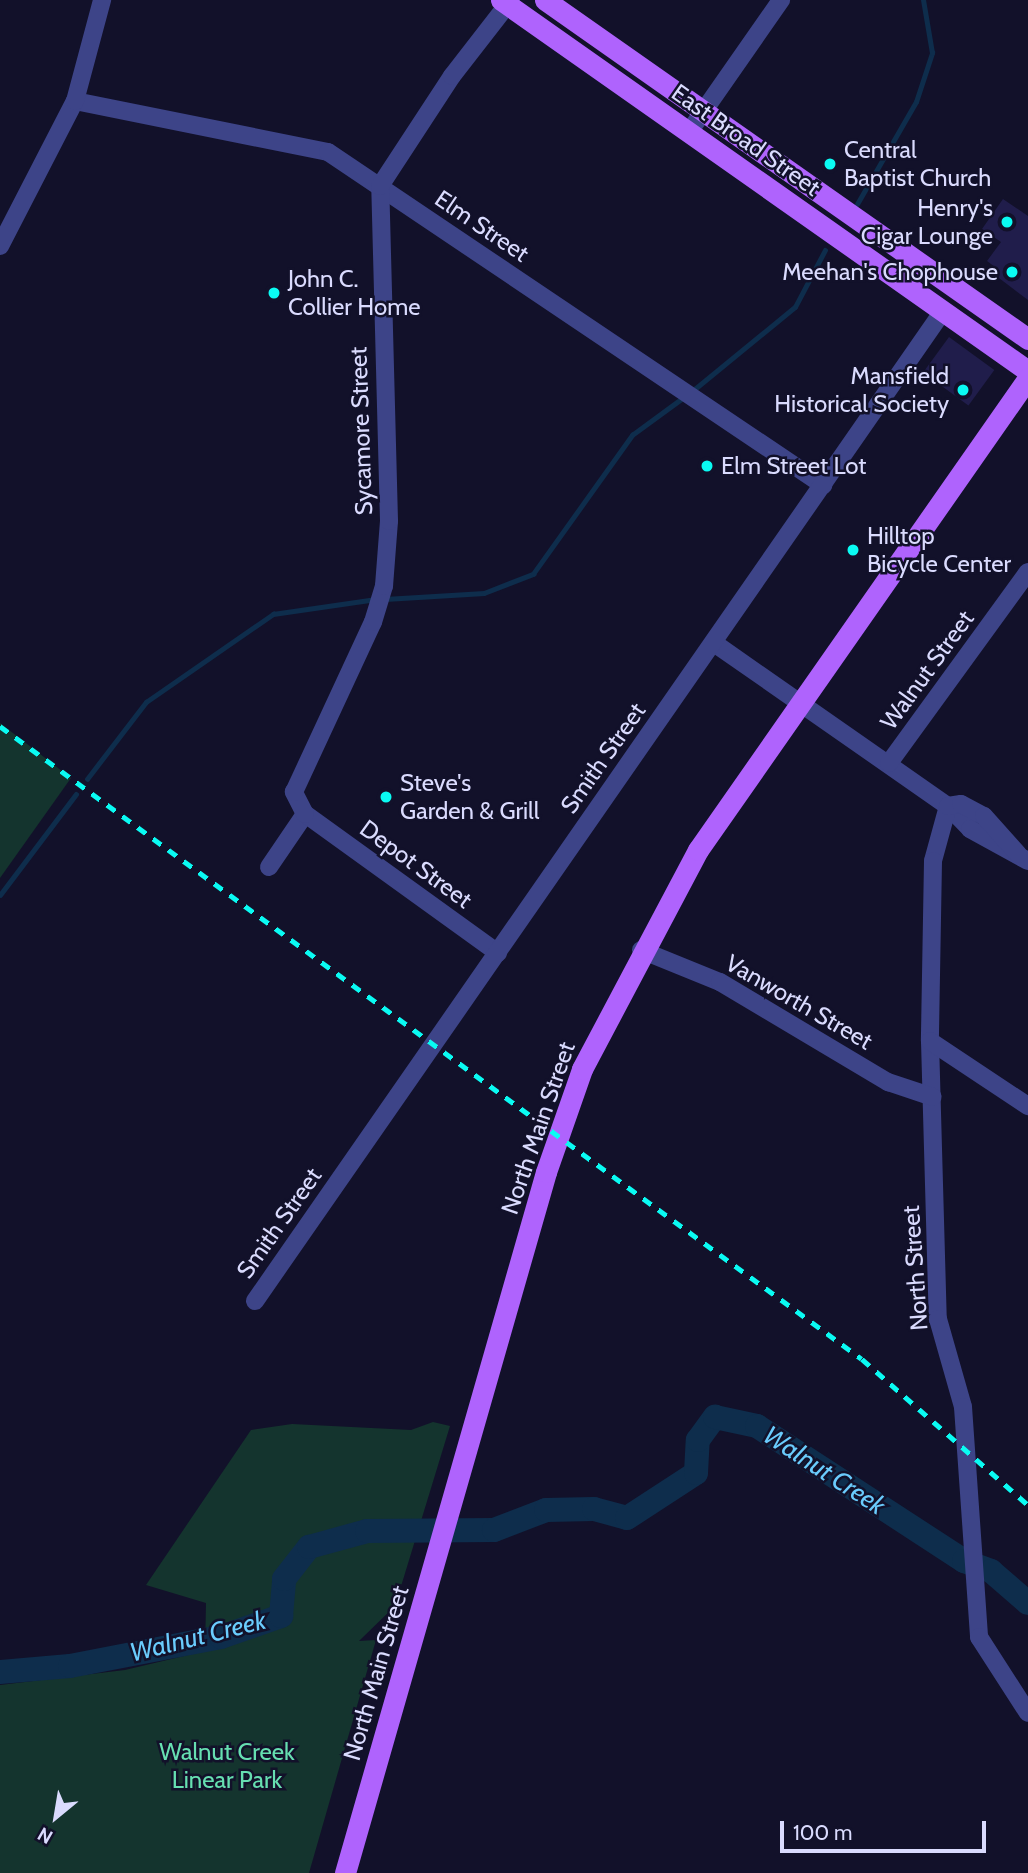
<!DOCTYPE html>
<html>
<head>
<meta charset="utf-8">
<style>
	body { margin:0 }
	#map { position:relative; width:1028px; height:1873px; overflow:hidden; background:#12112a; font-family:Cabin,sans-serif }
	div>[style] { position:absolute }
	.green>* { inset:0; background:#14342e }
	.stream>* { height:4.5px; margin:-2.25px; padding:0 2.25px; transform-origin:2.25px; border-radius:2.25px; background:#0e2d4c }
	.river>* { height:24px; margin:-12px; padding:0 12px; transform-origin:12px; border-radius:12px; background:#0e2d4c }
	.building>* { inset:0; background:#201d4b; transform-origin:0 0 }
	.minor>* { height:18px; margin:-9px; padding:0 9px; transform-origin:9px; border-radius:9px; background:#3d4488 }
	.major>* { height:21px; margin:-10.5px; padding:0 10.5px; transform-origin:10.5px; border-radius:10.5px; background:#af63fd }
	.rail>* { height:4.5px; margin-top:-2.25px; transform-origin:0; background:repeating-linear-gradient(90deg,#0afbf3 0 10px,transparent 0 19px) }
	.dots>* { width:19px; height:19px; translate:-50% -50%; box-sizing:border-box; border:4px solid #12112a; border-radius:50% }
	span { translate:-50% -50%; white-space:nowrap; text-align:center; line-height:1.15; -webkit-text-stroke:5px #12112a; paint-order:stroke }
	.street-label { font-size:24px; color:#dadbfe }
	.poi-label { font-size:24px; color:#dadbfe }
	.left { translate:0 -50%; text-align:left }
	.right { translate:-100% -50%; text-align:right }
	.park-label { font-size:24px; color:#66dfb1 }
	.water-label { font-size:26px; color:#6accfd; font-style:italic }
	.north { position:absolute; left:21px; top:1782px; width:70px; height:70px; -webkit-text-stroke:5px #12112a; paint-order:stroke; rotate:210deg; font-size:19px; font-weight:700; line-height:28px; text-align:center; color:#dadbfe }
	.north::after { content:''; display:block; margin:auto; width:24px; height:32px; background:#dadbfe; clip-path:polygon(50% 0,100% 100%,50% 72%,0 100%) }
	.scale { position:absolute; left:780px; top:1821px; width:206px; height:32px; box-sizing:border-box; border:4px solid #dadbfe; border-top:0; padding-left:9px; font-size:21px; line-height:24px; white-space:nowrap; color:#dadbfe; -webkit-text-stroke:5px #12112a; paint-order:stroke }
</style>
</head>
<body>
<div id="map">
	<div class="green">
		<i style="clip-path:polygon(0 723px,71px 778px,0 878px)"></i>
		<i style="clip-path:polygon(433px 1422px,450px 1426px,395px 1606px,359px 1641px,376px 1640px,309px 1873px,0 1873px,0 1685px,125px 1670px,205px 1651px,206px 1603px,146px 1585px,251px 1430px,292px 1424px,411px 1430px)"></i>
	</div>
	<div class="stream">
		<i style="left:857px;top:204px;width:118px;rotate:-60deg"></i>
		<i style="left:916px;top:102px;width:52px;rotate:-71.9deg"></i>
		<i style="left:932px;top:53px;width:54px;rotate:-99.6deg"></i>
		<i style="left:691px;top:392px;width:134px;rotate:-39.3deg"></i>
		<i style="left:795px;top:307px;width:64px;rotate:-62.2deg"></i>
		<i style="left:385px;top:599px;width:99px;rotate:-3.5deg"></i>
		<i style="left:484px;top:593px;width:53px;rotate:-21.2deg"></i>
		<i style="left:533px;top:574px;width:171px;rotate:-54.5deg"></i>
		<i style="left:632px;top:435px;width:64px;rotate:-36.2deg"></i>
		<i style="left:87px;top:779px;width:97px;rotate:-52.5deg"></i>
		<i style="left:146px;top:702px;width:155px;rotate:-34.7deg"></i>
		<i style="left:273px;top:614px;width:104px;rotate:-8.3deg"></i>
		<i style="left:0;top:895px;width:126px;rotate:-53deg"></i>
	</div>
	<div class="river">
		<i style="left:0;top:1672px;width:70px;rotate:-4.9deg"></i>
		<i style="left:70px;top:1666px;width:154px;rotate:-10.9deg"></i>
		<i style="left:221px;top:1637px;width:64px;rotate:-19.3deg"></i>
		<i style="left:281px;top:1616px;width:37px;rotate:-85deg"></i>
		<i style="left:284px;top:1579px;width:41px;rotate:-52deg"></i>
		<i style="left:309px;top:1547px;width:60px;rotate:-15.4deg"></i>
		<i style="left:367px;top:1531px;width:127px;rotate:-0.5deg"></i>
		<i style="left:494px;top:1530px;width:56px;rotate:-21deg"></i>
		<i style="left:546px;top:1510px;width:48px;rotate:-1.2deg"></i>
		<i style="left:594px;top:1509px;width:34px;rotate:15deg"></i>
		<i style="left:627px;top:1518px;width:82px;rotate:-33.1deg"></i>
		<i style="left:696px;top:1473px;width:33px;rotate:-87deg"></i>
		<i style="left:698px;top:1440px;width:29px;rotate:-54deg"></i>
		<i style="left:715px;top:1417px;width:43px;rotate:12.1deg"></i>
		<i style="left:757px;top:1426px;width:247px;rotate:33.1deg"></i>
		<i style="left:964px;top:1561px;width:29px;rotate:20deg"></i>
		<i style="left:991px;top:1571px;width:49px;rotate:40.9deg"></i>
	</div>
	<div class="building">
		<i style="clip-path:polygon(1003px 199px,1028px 216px,1028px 300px,995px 275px,999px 270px,987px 261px,1001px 242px,982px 229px)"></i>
		<i style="left:949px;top:337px;width:56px;height:44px;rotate:36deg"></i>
	</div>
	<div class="minor">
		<i style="left:75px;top:101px;width:258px;rotate:11.4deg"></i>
		<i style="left:328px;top:152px;width:597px;rotate:33.93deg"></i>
		<i style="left:689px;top:132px;width:161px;rotate:-55.1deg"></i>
		<i style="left:0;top:246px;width:163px;rotate:-62.7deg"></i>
		<i style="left:75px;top:101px;width:105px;rotate:-75deg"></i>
		<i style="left:714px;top:643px;width:285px;rotate:34.9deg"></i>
		<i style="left:948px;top:806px;width:32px;rotate:46deg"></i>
		<i style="left:970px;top:829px;width:66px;rotate:28.9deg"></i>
		<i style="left:889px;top:763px;width:236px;rotate:-54deg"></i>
		<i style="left:948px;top:806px;width:57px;rotate:105.3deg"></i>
		<i style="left:933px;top:861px;width:180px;rotate:91deg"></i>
		<i style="left:930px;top:1041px;width:278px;rotate:88.4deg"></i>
		<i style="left:938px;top:1319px;width:91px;rotate:74.1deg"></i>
		<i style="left:963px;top:1407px;width:231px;rotate:86deg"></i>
		<i style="left:979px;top:1637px;width:90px;rotate:57.2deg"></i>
		<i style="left:948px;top:806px;width:13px;rotate:-9deg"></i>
		<i style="left:961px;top:804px;width:26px;rotate:28deg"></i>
		<i style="left:984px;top:816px;width:51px;rotate:48.2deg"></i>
		<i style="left:269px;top:867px;width:64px;rotate:-55.8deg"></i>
		<i style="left:641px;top:950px;width:85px;rotate:22.1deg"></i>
		<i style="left:720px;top:982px;width:196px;rotate:30.8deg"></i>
		<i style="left:888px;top:1082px;width:47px;rotate:18.4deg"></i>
		<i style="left:498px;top:953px;width:238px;rotate:-144.2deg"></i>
		<i style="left:305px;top:814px;width:25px;rotate:-117deg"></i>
		<i style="left:294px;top:792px;width:187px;rotate:-65.1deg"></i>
		<i style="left:373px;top:622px;width:38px;rotate:-73deg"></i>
		<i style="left:384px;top:586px;width:65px;rotate:-85.6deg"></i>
		<i style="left:389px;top:521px;width:335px;rotate:-91.5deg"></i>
		<i style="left:380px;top:186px;width:131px;rotate:-56.8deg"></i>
		<i style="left:452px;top:76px;width:96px;rotate:-52.2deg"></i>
		<i style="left:930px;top:1041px;width:118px;rotate:33.6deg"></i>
		<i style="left:255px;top:1301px;width:1206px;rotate:-55.2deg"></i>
	</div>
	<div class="major">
		<i style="left:501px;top:0;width:644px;rotate:35.14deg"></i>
		<i style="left:545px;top:0;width:590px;rotate:35.06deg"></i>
		<i style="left:345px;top:1873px;width:729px;rotate:-74deg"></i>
		<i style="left:546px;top:1172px;width:109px;rotate:-70.7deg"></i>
		<i style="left:582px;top:1069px;width:248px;rotate:-62.1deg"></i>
		<i style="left:698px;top:850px;width:576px;rotate:-55.04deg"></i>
	</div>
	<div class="rail">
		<i style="left:0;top:726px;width:1069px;rotate:36.29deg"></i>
		<i style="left:862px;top:1359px;width:221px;rotate:41.3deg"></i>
	</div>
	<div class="dots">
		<i style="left:830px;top:164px;background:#0afbf3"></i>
		<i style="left:1007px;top:222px;background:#0afbf3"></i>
		<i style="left:1012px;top:272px;background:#0afbf3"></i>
		<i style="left:274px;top:293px;background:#0afbf3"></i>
		<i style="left:963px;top:390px;background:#0afbf3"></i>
		<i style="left:707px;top:466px;background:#0afbf3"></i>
		<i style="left:853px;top:550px;background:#0afbf3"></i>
		<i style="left:386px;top:797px;background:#0afbf3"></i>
	</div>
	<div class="street-label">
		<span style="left:746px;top:140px;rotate:35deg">East Broad Street</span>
		<span style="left:482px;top:226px;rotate:34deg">Elm Street</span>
		<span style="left:361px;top:431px;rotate:-92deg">Sycamore Street</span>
		<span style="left:927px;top:670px;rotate:-54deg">Walnut Street</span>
		<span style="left:603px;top:758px;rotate:-55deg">Smith Street</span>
		<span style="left:416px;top:864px;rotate:36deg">Depot Street</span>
		<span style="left:799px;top:1002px;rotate:30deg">Vanworth Street</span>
		<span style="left:538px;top:1128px;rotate:-71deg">North Main Street</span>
		<span style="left:279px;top:1223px;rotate:-55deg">Smith Street</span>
		<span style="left:915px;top:1268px;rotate:-94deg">North Street</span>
		<span style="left:376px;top:1673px;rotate:-74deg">North Main Street</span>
	</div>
	<div class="poi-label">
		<span class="left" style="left:844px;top:164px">Central<br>Baptist Church</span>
		<span class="right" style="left:993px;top:222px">Henry's<br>Cigar Lounge</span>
		<span class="right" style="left:998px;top:272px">Meehan's Chophouse</span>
		<span class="left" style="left:288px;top:293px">John C.<br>Collier Home</span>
		<span class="right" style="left:949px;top:390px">Mansfield<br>Historical Society</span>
		<span class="left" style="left:721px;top:466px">Elm Street Lot</span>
		<span class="left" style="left:867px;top:550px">Hilltop<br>Bicycle Center</span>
		<span class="left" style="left:400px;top:797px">Steve's<br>Garden &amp; Grill</span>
	</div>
	<div class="park-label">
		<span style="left:227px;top:1766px">Walnut Creek<br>Linear Park</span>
	</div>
	<div class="water-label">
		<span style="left:824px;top:1471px;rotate:33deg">Walnut Creek</span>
		<span style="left:198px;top:1637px;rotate:-14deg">Walnut Creek</span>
	</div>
	<div class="north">N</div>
	<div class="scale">100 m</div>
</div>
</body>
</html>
